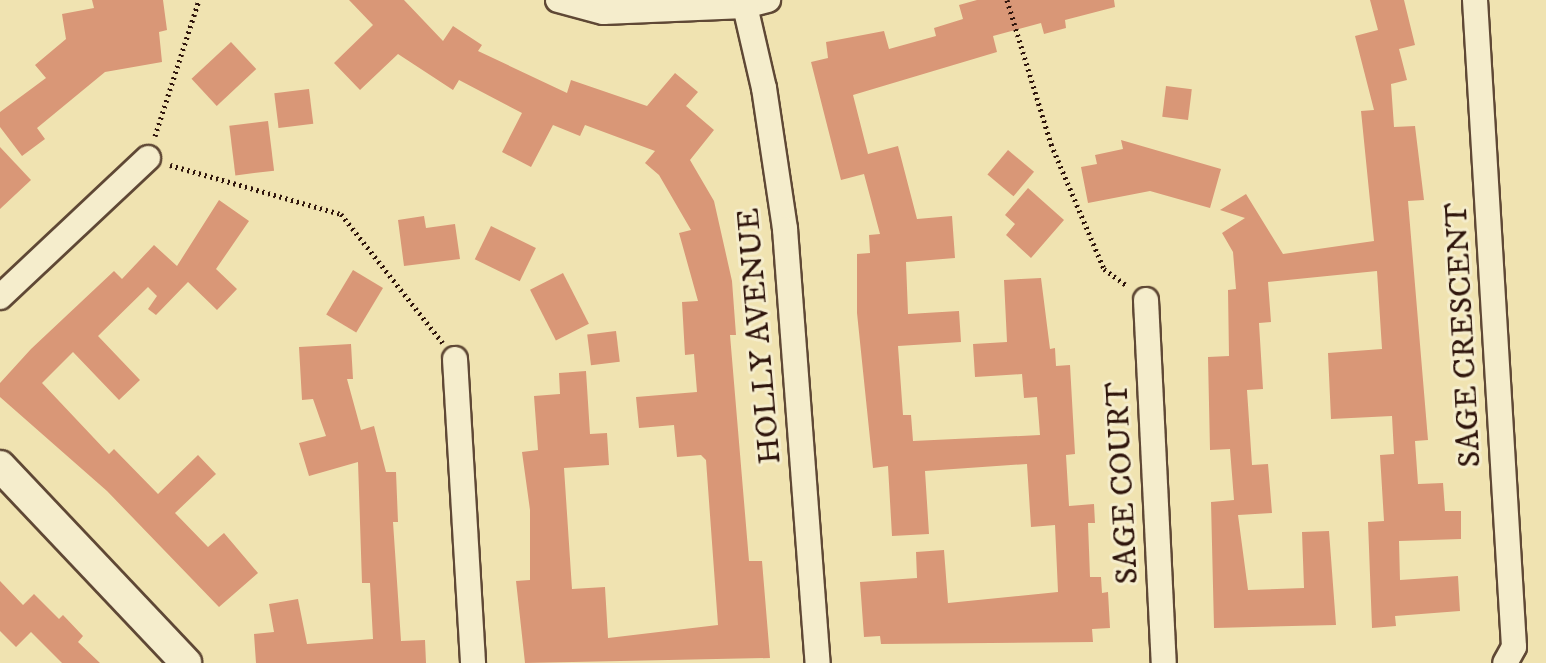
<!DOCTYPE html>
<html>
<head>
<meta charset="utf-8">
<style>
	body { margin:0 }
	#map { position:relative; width:1546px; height:663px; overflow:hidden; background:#f0e3b1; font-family:"IM FELL DW Pica",serif }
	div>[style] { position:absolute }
	.building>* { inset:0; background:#d99777; transform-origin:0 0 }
	.path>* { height:5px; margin-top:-2.5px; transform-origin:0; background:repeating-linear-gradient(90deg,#2f150c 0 2px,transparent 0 6px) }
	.roads { filter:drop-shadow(2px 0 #5f4835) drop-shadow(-2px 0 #5f4835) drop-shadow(0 2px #5f4835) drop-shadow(0 -2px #5f4835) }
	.minor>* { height:24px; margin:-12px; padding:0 12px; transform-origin:12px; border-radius:12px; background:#f5edcc }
	.tertiary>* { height:30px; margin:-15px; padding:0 15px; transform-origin:15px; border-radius:15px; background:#f5edcc }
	span { translate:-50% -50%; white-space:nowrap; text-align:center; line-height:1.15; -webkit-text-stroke:6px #f5edcc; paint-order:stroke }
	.street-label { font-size:32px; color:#2f150c }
</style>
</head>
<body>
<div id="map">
	<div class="building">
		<i style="clip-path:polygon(92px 0,163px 0,167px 30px,159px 32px,162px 62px,105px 72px,37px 128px,45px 139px,22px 156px,0 127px,0 112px,46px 78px,35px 65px,66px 39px,62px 14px,94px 8px)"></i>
		<i style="clip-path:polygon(349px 0,404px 0,443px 41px,453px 26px,482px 45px,478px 51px,567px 93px,571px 80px,647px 106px,675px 73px,698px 92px,686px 106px,714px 130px,690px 160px,714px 201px,732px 281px,736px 335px,730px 335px,749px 561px,762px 561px,770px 658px,525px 663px,516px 581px,530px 580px,530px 510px,522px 452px,538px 450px,534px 396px,560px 394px,559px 373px,586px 371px,590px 434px,607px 433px,609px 465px,564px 468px,572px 589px,605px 587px,608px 638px,718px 625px,706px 460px,701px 455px,677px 457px,674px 425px,639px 428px,636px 397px,697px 392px,694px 354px,685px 355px,682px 302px,698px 301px,679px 233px,691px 230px,659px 175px,645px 163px,655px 151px,585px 125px,580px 136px,553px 125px,531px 167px,502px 152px,522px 113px,459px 80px,453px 90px,398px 54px,360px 90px,334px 63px,373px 25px)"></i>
		<i style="clip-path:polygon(977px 0,1114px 0,1115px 7px,1065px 20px,1066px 28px,1044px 34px,1041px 23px,993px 36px,997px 52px,853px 95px,868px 154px,898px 146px,917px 219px,952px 216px,955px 258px,906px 262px,908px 314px,959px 311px,961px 342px,898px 346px,903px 415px,911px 415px,913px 441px,1040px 435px,1037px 397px,1024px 398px,1022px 374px,975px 377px,973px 344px,1007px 342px,1004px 280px,1041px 278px,1050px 349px,1055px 348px,1056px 366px,1070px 365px,1075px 454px,1066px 455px,1069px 506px,1094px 504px,1095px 523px,1088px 523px,1090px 577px,1101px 577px,1102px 593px,1108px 592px,1110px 628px,1092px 629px,1093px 642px,881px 644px,880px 636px,864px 637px,860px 582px,917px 578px,916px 552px,944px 550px,948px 603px,1058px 592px,1055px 525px,1031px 527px,1027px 464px,925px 471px,929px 534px,892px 536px,888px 466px,873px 468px,857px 313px,857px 254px,870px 253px,869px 235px,880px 234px,864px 174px,841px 180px,811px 62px,828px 58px,826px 42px,884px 31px,889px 49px,936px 36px,934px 28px,963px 19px,959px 5px)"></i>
		<i style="clip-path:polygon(1370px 0,1404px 0,1415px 45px,1399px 49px,1407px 80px,1391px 84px,1394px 127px,1415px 126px,1424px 200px,1408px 201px,1428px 440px,1415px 441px,1418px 484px,1443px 483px,1445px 511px,1461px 511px,1461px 539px,1399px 541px,1400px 580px,1458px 576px,1460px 611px,1395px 616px,1396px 626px,1372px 628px,1368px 522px,1384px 521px,1380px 455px,1394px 454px,1392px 416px,1331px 419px,1328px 353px,1382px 349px,1377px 271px,1268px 282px,1271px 322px,1259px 323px,1263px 389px,1247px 390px,1252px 465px,1268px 464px,1272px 513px,1238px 515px,1248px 590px,1304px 588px,1302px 532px,1329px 531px,1336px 625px,1214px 628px,1211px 502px,1234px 500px,1230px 449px,1210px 450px,1208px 357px,1229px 356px,1228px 290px,1236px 289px,1233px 252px,1222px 233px,1245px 218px,1220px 210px,1246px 194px,1283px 254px,1374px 241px,1361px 111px,1374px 110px,1355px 36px,1378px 30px)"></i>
		<i style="left:231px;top:42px;width:37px;height:54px;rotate:47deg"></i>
		<i style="left:1166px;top:86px;width:26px;height:31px;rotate:7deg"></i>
		<i style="left:309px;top:89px;width:35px;height:35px;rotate:83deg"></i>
		<i style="left:268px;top:121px;width:50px;height:39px;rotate:83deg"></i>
		<i style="clip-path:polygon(1121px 140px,1221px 169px,1210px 208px,1150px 191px,1088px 203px,1081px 167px,1097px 164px,1095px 155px,1123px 149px)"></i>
		<i style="clip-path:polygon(0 147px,31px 180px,0 209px)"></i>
		<i style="left:1008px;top:150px;width:34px;height:32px;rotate:40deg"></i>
		<i style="clip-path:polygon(1028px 188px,1064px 220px,1031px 258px,1006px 235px,1015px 224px,1005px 215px)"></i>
		<i style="clip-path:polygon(219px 200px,249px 221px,216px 269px,237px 289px,217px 310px,188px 282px,156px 315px,148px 309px,157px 296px,148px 287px,98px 336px,140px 380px,119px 400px,73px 352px,42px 383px,109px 454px,114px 449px,158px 494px,198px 455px,216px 474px,175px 513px,208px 547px,224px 533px,258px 573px,219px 607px,107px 491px,0 397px,0 383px,31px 349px,114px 271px,122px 279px,154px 245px,177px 266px)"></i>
		<i style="clip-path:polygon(424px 216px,426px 228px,455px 224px,460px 259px,404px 266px,398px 220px)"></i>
		<i style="left:491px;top:226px;width:50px;height:37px;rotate:26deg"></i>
		<i style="left:353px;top:270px;width:35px;height:52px;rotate:31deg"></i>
		<i style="left:563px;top:273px;width:57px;height:37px;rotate:63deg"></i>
		<i style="left:616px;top:331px;width:31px;height:29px;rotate:83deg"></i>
		<i style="clip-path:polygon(351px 344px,353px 379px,347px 379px,361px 430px,374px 426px,386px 472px,396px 472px,398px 522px,393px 522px,401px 641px,425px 640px,426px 663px,256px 663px,254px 634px,274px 632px,269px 604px,298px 599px,307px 644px,373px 639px,370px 583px,362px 583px,358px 462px,309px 476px,299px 443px,326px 436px,313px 399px,302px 400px,299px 347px)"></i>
		<i style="clip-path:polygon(0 581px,23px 605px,34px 594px,59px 619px,63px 615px,83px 636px,78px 642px,100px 663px,62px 663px,31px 632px,16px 647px,0 631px)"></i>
	</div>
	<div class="path">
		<i style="left:1007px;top:0;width:151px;rotate:73deg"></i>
		<i style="left:1051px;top:144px;width:136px;rotate:67deg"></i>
		<i style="left:1104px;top:269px;width:29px;rotate:36deg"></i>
		<i style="left:155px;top:136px;width:143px;rotate:-72.1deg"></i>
		<i style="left:170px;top:165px;width:178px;rotate:16deg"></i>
		<i style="left:341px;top:214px;width:164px;rotate:51.7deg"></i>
	</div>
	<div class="roads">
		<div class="minor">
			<i style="left:558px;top:0;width:47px;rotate:14.9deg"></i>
			<i style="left:603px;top:12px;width:142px;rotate:-2.4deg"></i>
			<i style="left:745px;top:6px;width:24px;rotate:-15deg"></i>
			<i style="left:1475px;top:0;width:648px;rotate:86.55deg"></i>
			<i style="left:1514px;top:647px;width:18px;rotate:119deg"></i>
			<i style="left:745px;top:6px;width:84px;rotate:77deg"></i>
			<i style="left:764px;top:88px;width:143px;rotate:81.5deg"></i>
			<i style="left:785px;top:229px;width:435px;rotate:85.7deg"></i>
			<i style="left:0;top:297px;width:203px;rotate:-43.2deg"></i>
			<i style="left:1146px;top:300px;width:363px;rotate:87.2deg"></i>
			<i style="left:455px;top:359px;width:305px;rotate:86.6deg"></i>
		</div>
		<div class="tertiary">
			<i style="left:0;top:466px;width:271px;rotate:46.6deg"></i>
		</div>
	</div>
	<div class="street-label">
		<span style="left:1464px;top:335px;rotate:-93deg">SAGE CRESCENT</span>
		<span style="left:760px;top:336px;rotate:-95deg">HOLLY AVENUE</span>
		<span style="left:1123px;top:483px;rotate:-93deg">SAGE COURT</span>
	</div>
</div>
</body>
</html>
